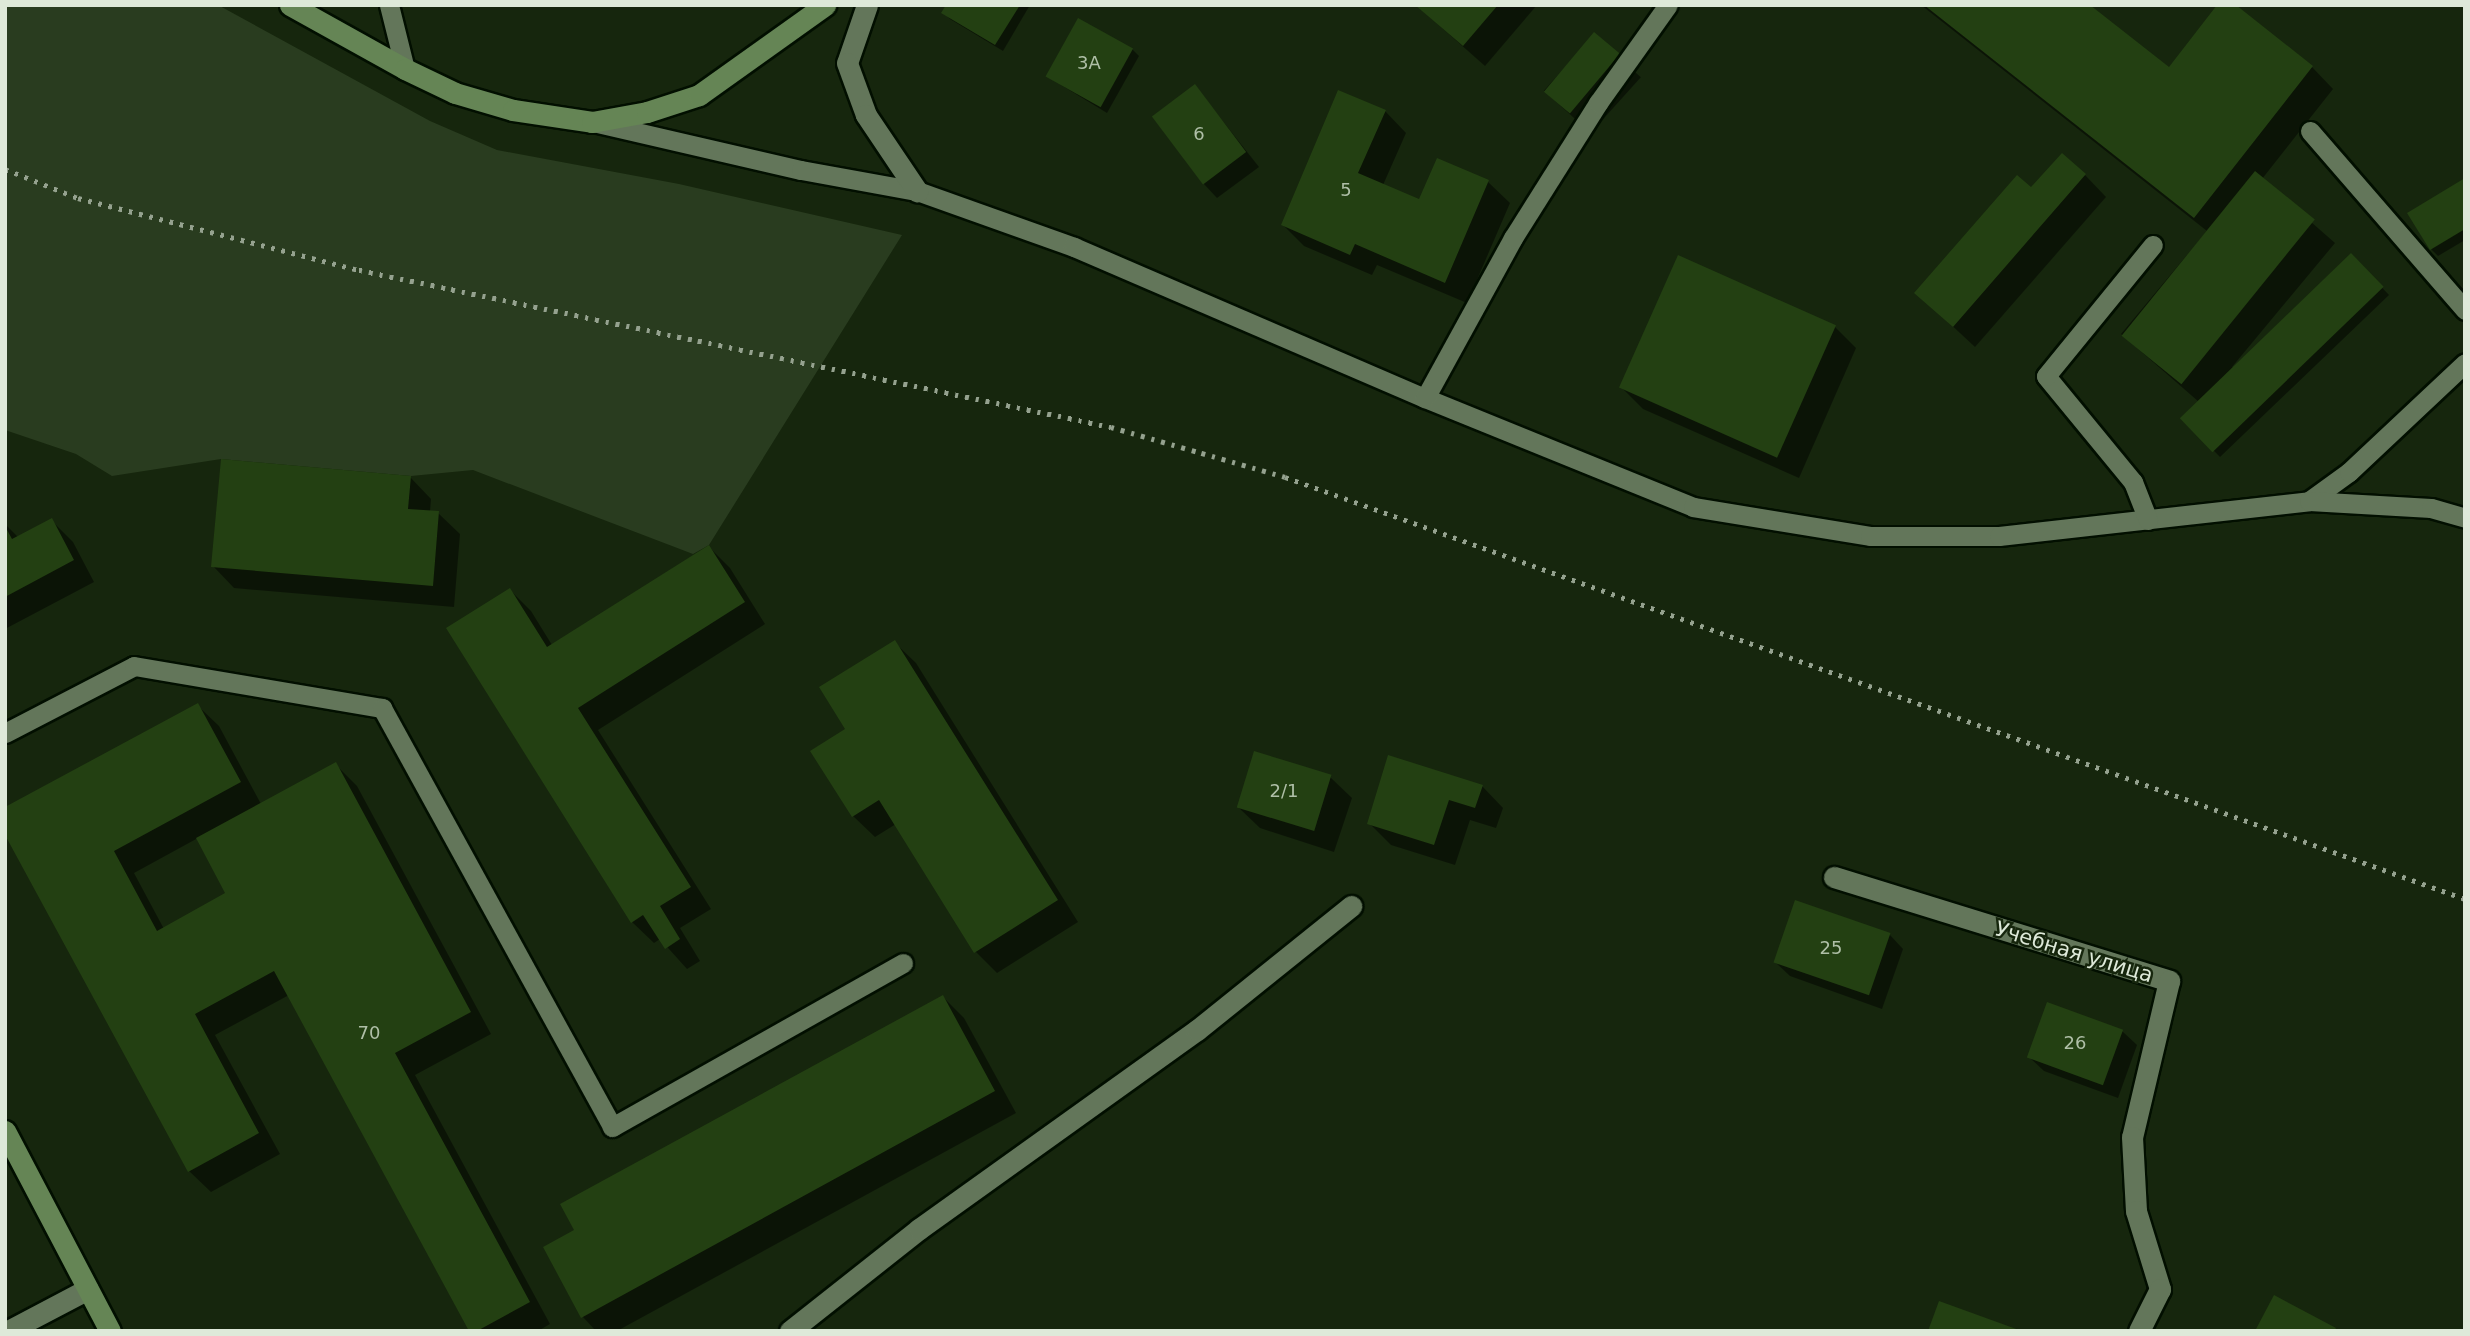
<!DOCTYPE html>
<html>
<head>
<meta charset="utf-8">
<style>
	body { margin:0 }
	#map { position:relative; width:2470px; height:1336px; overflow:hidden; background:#16260d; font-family:"DejaVu Sans",sans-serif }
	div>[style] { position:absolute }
	.green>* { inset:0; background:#293c1f }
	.shadow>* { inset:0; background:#0007; transform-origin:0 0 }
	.building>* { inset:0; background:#234012; transform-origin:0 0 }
	.roads { filter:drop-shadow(2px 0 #020f00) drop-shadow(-2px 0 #020f00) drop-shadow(0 2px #020f00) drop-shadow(0 -2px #020f00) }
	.lane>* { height:19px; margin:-9.5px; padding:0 9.5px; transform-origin:9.5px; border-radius:9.5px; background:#63765a }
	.street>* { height:21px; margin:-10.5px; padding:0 10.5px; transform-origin:10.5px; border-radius:10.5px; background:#63765a }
	.secondary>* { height:21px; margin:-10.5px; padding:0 10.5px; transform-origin:10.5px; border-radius:10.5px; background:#658555 }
	.rail>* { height:5px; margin-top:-2.5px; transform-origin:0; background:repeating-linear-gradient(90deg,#95a28f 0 3.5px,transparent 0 10.5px) }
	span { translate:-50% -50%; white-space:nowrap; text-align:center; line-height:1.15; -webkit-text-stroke:5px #16260d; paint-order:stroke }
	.number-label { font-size:18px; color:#afbfa7 }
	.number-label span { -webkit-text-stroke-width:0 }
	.street-label { font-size:21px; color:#dee9d9 }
	.frame { position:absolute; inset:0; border:7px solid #dee9d9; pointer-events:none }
</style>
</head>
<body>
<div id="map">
	<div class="green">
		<i style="clip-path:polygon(5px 5px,218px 5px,430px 121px,497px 150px,679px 184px,902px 235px,709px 545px,693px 554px,473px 470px,411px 476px,221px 459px,112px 476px,76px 454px,5px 430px)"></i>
	</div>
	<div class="shadow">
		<i style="clip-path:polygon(948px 5px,1030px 5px,1003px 51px,950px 19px,944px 13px)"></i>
		<i style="clip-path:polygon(1416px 5px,1537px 5px,1485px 66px)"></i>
		<i style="clip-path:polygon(1921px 5px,2087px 5px,2169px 70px,2312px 67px,2333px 89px,2262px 179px,2335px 243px,2232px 367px,2234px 368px,2351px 255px,2389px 295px,2220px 457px,2182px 418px,2199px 402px,2121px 334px,2207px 231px)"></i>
		<i style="left:1594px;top:35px;width:63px;height:75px;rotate:42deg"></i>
		<i style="clip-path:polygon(1132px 49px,1139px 56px,1107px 113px,1048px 77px)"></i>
		<i style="clip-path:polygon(1195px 86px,1259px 167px,1217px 198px,1203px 183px)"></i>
		<i style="clip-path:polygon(1385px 111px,1406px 133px,1383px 185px,1419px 201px,1437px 160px,1488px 182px,1510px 203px,1467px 303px,1377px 265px,1372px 275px,1304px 246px,1283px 225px)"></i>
		<i style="clip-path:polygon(2085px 175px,2106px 197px,1975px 347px,1917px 293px,2031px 190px)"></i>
		<i style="clip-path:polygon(2465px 180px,2465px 240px,2438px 256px,2431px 249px)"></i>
		<i style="clip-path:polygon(1835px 327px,1856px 348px,1799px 478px,1643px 409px,1621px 387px)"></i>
		<i style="clip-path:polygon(410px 477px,431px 499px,430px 512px,438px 513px,460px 534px,454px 607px,234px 588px,213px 566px)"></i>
		<i style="clip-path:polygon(52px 521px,73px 542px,94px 582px,5px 629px,5px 524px,19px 538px)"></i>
		<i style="clip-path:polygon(709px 547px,730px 568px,765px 624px,598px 730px,711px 909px,680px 928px,700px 961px,687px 969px,660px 939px,654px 943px,632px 922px,510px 590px,531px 611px,552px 645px)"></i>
		<i style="clip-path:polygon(894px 642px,916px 663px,1078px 922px,997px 973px,976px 952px,896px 824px,875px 837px,853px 816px,848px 730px)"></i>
		<i style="clip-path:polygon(evenodd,197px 705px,219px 726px,261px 804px,335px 764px,357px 786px,491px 1034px,415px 1075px,550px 1324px,538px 1331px,471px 1331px,289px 995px,215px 1035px,280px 1154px,211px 1192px,189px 1171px,5px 831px,197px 705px,198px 838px,228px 894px,164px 929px,134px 873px,198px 838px)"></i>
		<i style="clip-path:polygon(1330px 777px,1352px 798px,1334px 852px,1260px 828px,1238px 807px)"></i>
		<i style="clip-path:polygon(1482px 786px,1503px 808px,1496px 828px,1470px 820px,1455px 865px,1391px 845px,1369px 823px)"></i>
		<i style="clip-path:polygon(1889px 934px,1903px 949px,1882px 1009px,1790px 976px,1775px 962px)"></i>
		<i style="clip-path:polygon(943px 997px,964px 1018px,1016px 1113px,617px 1331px,596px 1331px,582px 1316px,576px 1231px)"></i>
		<i style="clip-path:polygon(2122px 1031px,2137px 1045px,2118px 1098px,2044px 1071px,2029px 1057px)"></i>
	</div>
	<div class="building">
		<i style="clip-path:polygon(946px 5px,1020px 5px,995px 45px,941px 13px)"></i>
		<i style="clip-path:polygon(1415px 5px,1498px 5px,1463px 46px)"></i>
		<i style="clip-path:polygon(1924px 5px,2090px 5px,2169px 67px,2217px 5px,2236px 5px,2313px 66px,2194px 218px)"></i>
		<i style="left:1078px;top:18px;width:63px;height:67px;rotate:29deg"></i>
		<i style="left:1594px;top:32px;width:34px;height:78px;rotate:40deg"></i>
		<i style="left:1195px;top:84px;width:85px;height:54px;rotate:53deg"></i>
		<i style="clip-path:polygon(1338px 90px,1386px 110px,1358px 173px,1419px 199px,1437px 158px,1489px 180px,1445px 283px,1355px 244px,1350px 255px,1281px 225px)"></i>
		<i style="clip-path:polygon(2062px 153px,2086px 174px,1953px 327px,1914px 293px,2017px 175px,2031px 187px)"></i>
		<i style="left:2255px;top:171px;width:77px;height:212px;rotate:39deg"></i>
		<i style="clip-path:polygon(2465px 178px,2465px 229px,2430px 250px,2407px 213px)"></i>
		<i style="left:2351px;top:253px;width:47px;height:238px;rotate:46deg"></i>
		<i style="left:1678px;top:255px;width:173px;height:145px;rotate:24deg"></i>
		<i style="clip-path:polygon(221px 459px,411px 476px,408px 509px,439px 511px,433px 586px,211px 567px)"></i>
		<i style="clip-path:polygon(52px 518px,74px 560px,5px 597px,5px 526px,12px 539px)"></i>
		<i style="clip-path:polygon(709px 545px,745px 602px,578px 708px,691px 887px,660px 906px,680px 939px,665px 949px,643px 915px,631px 923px,446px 628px,510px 588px,547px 647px)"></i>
		<i style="clip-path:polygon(895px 640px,1058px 900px,974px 953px,879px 800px,852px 817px,810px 751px,845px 729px,819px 687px)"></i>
		<i style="clip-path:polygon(198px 703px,241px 782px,114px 851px,157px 931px,225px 893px,196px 838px,336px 762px,471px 1012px,395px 1053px,530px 1302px,477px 1331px,469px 1331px,274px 971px,195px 1014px,259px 1133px,188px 1172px,5px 835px,5px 807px)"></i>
		<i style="left:1254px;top:751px;width:81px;height:59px;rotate:17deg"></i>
		<i style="clip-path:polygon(1388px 755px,1483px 785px,1475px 808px,1449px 800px,1434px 845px,1367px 824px)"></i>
		<i style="left:1795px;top:900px;width:101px;height:66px;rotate:19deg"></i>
		<i style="clip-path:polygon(943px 995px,995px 1091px,581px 1318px,543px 1247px,574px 1230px,560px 1204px)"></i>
		<i style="left:2047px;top:1002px;width:81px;height:59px;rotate:20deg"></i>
		<i style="clip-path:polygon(2274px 1295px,2336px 1328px,2334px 1331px,2255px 1331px)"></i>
		<i style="clip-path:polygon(1939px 1301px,2019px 1330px,2019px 1331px,1928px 1331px)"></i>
	</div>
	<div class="roads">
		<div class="lane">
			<i style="left:389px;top:5px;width:66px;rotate:76deg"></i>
			<i style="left:593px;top:122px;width:213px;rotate:13deg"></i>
			<i style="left:801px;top:170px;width:118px;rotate:10.3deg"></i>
			<i style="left:917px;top:191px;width:167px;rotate:19.6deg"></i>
			<i style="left:1074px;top:247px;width:382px;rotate:23.3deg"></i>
			<i style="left:1425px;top:398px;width:289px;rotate:22.1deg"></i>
			<i style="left:1693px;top:507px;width:179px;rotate:9.3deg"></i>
			<i style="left:1870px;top:536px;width:129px"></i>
			<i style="left:1999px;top:536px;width:312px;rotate:-6.4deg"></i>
			<i style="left:2309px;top:501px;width:49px;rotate:-35.9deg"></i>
			<i style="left:2349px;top:472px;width:159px;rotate:-43.2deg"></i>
			<i style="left:2310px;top:131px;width:237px;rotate:49.1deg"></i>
			<i style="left:1425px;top:398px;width:183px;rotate:-61.2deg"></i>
			<i style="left:1513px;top:238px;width:160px;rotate:-57.8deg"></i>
			<i style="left:1598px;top:103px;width:120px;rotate:-54.5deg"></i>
			<i style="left:2309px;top:501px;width:122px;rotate:3.3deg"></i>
			<i style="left:2431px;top:508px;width:35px;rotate:16deg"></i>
			<i style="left:2148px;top:520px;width:41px;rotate:-111.5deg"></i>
			<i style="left:2133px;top:482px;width:137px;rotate:-129.4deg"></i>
			<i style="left:2046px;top:376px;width:169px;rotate:-50.8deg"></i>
			<i style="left:5px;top:733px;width:145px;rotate:-27.4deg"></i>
			<i style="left:134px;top:666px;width:252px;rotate:9.6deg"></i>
			<i style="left:382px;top:708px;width:478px;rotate:61.2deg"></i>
			<i style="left:612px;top:1127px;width:334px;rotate:-29.4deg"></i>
		</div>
		<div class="street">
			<i style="left:867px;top:5px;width:61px;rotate:109deg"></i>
			<i style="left:847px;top:63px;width:55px;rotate:69.9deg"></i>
			<i style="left:866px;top:115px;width:92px;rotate:56.1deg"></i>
			<i style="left:1834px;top:877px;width:351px;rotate:17.2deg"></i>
			<i style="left:2169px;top:981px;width:160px;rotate:103.3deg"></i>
			<i style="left:2132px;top:1137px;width:74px;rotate:86.9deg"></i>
			<i style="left:2136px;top:1211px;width:82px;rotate:72.9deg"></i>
			<i style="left:2160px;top:1289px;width:47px;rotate:116.6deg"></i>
			<i style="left:8px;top:1331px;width:90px;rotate:-27.7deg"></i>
			<i style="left:790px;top:1331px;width:164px;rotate:-38.3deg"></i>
			<i style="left:919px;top:1229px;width:342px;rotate:-35.6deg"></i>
			<i style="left:1197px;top:1030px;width:198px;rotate:-38.8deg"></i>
		</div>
		<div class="secondary">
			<i style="left:290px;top:5px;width:132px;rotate:29.1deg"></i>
			<i style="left:405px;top:69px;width:55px;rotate:25.6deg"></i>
			<i style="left:455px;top:93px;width:60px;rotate:16.3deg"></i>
			<i style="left:513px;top:110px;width:80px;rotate:8.6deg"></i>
			<i style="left:592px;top:122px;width:56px;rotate:-10.3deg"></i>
			<i style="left:647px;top:112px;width:55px;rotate:-18.1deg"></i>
			<i style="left:699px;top:95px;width:155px;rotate:-35.5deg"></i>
			<i style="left:5px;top:1131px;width:226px;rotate:62.3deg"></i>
		</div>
	</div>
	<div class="rail">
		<i style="left:5px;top:169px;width:79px;rotate:21.7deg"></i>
		<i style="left:78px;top:198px;width:290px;rotate:14.4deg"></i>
		<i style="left:359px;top:270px;width:768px;rotate:11.79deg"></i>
		<i style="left:1111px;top:427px;width:181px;rotate:16deg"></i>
		<i style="left:1285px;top:477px;width:1253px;rotate:19.68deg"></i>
	</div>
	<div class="number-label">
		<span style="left:1089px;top:63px">3А</span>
		<span style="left:1199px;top:134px">6</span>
		<span style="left:1346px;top:190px">5</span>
		<span style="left:1284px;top:791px">2/1</span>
		<span style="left:1831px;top:948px">25</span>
		<span style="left:369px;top:1033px">70</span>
		<span style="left:2075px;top:1043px">26</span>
	</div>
	<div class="street-label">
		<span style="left:2074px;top:952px;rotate:17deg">Учебная улица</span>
	</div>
	<div class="frame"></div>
</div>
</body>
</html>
